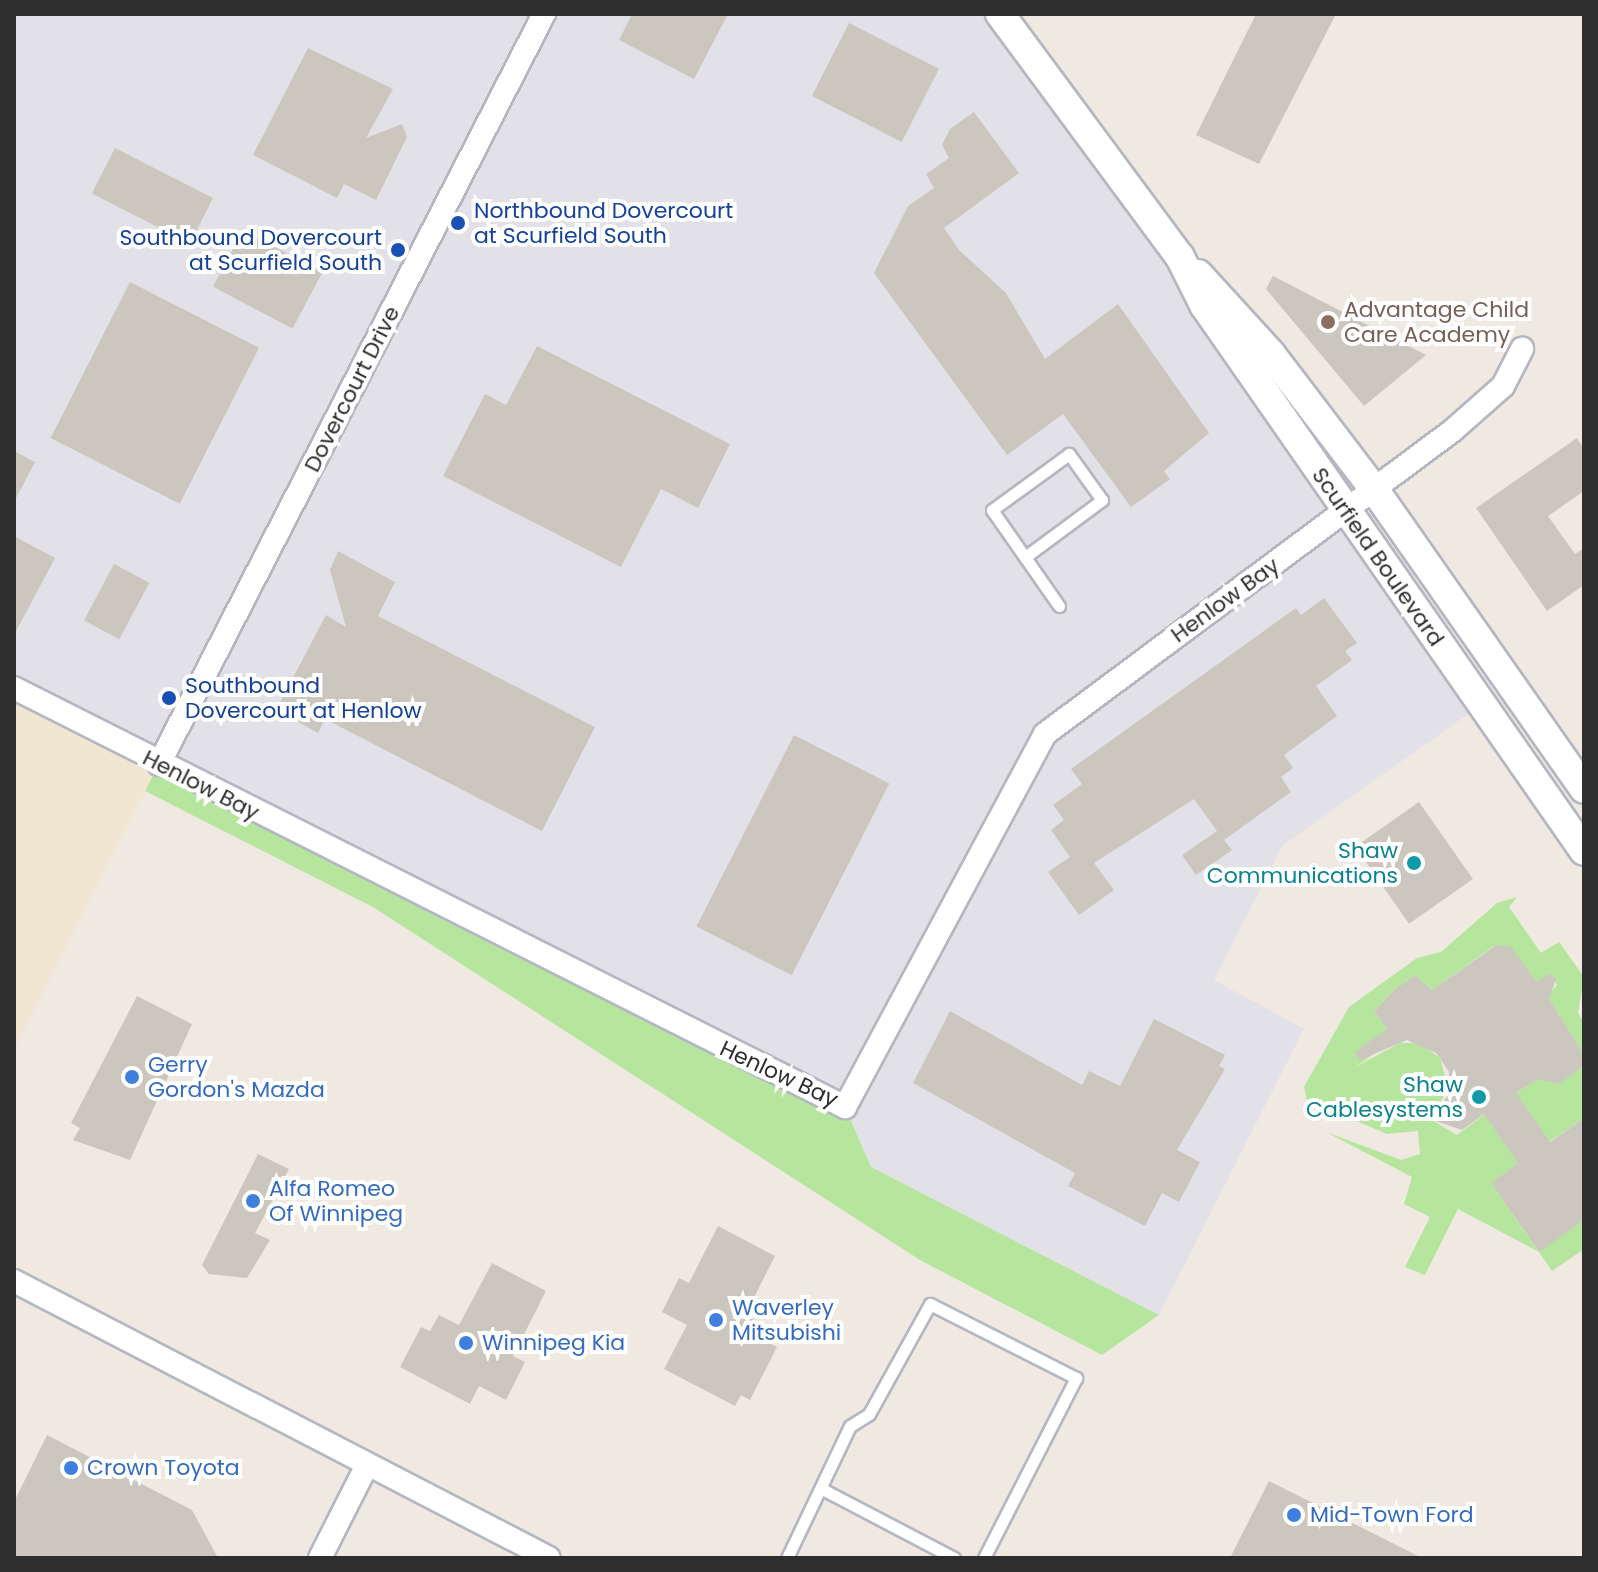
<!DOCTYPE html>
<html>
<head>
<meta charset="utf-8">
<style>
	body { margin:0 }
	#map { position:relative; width:1598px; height:1572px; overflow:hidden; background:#efe9e1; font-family:Poppins,sans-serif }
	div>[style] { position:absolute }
	.industrial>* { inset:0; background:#e3e1e8 }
	.education>* { inset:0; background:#f0e6d1 }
	.green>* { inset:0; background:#b6e59e }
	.building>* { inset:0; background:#cbc7bf; transform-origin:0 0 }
	.roads { filter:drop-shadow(2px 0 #b4b7c1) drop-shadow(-2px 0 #b4b7c1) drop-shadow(0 2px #b4b7c1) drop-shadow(0 -2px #b4b7c1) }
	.service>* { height:11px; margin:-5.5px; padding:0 5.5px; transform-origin:5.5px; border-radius:5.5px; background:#fff }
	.minor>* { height:22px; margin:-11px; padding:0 11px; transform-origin:11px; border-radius:11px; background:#fff }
	.tertiary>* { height:28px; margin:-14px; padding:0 14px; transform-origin:14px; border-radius:14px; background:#fff }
	.dots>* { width:22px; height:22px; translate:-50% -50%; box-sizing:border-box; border:4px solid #fff; border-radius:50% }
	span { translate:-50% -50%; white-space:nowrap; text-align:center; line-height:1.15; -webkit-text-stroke:8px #fff; paint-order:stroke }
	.transit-label { font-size:22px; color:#164399 }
	.left { translate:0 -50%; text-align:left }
	.right { translate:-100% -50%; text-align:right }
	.education-label { font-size:22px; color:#785e54 }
	.street-label { font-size:22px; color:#2e2e2e }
	.culture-label { font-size:22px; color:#0d838f }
	.shop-label { font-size:22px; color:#366cbe }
	.frame { position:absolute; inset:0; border:16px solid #2e2e2e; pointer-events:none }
</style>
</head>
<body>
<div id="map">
	<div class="industrial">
		<i style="clip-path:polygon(14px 14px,1000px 14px,1481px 705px,1283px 845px,1214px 980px,1304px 1029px,1159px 1315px,871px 1167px,845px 1107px,14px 688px)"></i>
	</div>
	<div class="education">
		<i style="clip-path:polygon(14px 688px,159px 764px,14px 1050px)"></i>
	</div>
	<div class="green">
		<i style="clip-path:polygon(159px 764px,845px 1107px,871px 1167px,1159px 1315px,1102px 1355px,920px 1260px,373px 907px,145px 791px)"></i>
		<i style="clip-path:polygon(1517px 897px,1509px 907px,1541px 953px,1559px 942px,1584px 977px,1578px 1013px,1584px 1022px,1584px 1118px,1543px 1146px,1504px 1101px,1541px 1076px,1559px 1084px,1582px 1066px,1584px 1054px,1547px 996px,1557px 985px,1551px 975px,1537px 982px,1509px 946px,1494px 946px,1432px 990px,1415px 975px,1395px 989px,1374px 1011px,1387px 1029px,1381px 1049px,1355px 1067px,1400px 1043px,1420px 1043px,1440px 1058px,1448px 1087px,1432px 1120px,1457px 1135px,1494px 1107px,1492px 1126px,1524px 1159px,1491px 1183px,1538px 1251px,1584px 1220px,1584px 1249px,1552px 1271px,1539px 1252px,1458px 1209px,1425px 1275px,1405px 1267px,1430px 1217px,1404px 1204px,1412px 1177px,1326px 1132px,1401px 1160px,1420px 1154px,1418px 1131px,1387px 1134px,1307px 1100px,1304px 1087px,1349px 1007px,1417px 958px,1441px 952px,1497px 903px)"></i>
	</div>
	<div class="building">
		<i style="clip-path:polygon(632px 14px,728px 14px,694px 79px,619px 40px)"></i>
		<i style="clip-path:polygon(1256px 14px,1336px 14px,1259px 164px,1196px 135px)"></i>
		<i style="left:849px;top:23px;width:101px;height:82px;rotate:27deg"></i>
		<i style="clip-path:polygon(308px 48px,393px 89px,366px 138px,402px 124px,407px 137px,376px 200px,344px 184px,337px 198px,253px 155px)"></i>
		<i style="clip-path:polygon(974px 112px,1019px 173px,944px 228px,959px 250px,1006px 293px,1045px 359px,1118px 304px,1209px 433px,1164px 471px,1170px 479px,1131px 507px,1063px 414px,1007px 455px,874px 273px,908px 206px,934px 188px,926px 174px,949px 158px,942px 145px,950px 129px)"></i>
		<i style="left:115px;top:148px;width:110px;height:51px;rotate:27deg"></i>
		<i style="left:243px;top:230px;width:90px;height:64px;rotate:28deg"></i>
		<i style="clip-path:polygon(1273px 276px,1426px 355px,1364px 406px,1266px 289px)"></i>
		<i style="left:130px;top:282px;width:145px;height:175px;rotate:27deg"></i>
		<i style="clip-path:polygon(537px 346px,730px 444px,698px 508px,661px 489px,621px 567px,443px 476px,485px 394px,506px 405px)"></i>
		<i style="clip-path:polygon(1577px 438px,1584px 449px,1584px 491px,1548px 516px,1575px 554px,1584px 548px,1584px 585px,1547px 611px,1476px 508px)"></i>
		<i style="clip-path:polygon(14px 451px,35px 462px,14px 502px)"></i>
		<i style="clip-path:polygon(14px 536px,55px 558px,14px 635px)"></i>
		<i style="clip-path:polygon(338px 551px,395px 582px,378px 616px,595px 727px,542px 831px,325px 719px,318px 733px,276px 710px,326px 615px,346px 627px,330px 570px)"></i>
		<i style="left:114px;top:564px;width:40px;height:64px;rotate:28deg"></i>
		<i style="clip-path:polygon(1324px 598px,1357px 643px,1345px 651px,1352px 660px,1316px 686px,1337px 716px,1284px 755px,1293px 768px,1281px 777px,1291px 792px,1224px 840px,1232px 850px,1196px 875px,1182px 855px,1217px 831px,1194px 799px,1094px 863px,1114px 890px,1079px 915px,1048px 872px,1070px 857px,1051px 830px,1064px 820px,1053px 805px,1082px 784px,1071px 769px,1296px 608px,1301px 615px)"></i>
		<i style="left:794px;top:735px;width:107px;height:215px;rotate:27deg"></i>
		<i style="left:1419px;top:802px;width:94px;height:78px;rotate:55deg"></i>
		<i style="clip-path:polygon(1495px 946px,1510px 946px,1537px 982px,1550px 974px,1556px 979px,1549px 999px,1584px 1054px,1583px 1066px,1559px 1084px,1537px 1079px,1516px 1093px,1550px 1142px,1584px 1118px,1584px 1220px,1539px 1252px,1491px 1183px,1518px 1163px,1484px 1114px,1462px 1130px,1432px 1120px,1449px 1093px,1449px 1072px,1436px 1053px,1407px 1040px,1360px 1060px,1355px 1052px,1387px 1029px,1374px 1011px,1395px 989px,1415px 975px,1432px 990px)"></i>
		<i style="clip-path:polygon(137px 996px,192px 1024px,130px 1160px,73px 1140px,80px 1128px,71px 1123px)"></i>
		<i style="clip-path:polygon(950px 1011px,1082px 1085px,1089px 1071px,1120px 1086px,1154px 1019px,1225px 1055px,1219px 1066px,1225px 1069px,1177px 1150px,1200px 1162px,1179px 1202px,1162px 1193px,1145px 1226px,1068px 1186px,1075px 1173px,913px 1083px)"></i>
		<i style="clip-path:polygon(258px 1154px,289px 1169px,255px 1233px,270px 1240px,247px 1278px,209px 1274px,202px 1265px)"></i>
		<i style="clip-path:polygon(718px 1226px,775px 1256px,745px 1315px,766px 1326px,759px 1338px,777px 1347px,750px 1400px,741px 1395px,735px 1406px,664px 1369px,687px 1325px,662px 1312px,679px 1278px,689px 1283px)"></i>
		<i style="clip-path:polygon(492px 1263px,546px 1291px,513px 1356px,525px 1362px,506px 1400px,479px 1386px,470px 1404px,400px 1367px,421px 1327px,430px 1331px,439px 1315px,459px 1325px)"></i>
		<i style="clip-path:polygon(47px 1435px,192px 1510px,218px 1558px,14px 1558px,14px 1502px)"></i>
		<i style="clip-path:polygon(1269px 1481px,1422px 1558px,1230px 1558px)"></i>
	</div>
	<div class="roads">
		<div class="service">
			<i style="left:1025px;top:557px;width:96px;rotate:-36.5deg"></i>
			<i style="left:1102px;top:500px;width:57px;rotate:-125.7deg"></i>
			<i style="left:1069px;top:454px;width:95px;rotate:144deg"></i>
			<i style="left:992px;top:510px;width:117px;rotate:55.1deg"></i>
			<i style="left:824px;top:1490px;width:147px;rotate:27.6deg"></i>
			<i style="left:787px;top:1558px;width:146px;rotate:-64.5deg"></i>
			<i style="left:850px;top:1426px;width:22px;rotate:-32deg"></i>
			<i style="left:869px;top:1414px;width:126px;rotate:-61deg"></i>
			<i style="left:930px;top:1304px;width:164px;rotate:26.9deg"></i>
			<i style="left:1076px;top:1378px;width:202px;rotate:117.1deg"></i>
		</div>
		<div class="minor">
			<i style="left:14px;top:688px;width:931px;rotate:26.76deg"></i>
			<i style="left:845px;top:1107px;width:423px;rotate:-61.8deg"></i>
			<i style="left:1045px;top:734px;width:507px;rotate:-36.67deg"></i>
			<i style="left:1452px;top:431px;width:68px;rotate:-41.4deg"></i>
			<i style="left:1503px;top:386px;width:42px;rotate:-62.8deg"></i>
			<i style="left:159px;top:764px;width:843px;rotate:-62.83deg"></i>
			<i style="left:14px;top:1281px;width:602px;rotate:27.37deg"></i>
			<i style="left:320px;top:1558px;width:102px;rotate:-63.2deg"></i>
		</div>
		<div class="tertiary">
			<i style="left:1000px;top:14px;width:302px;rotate:53.5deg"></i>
			<i style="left:1180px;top:257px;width:54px;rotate:63.4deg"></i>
			<i style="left:1204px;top:305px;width:665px;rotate:55.16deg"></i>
			<i style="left:1198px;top:274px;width:108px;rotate:47.6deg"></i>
			<i style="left:1271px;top:354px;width:170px;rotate:52.7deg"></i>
			<i style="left:1374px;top:489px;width:366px;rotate:55deg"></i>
		</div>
	</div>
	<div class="dots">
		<i style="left:458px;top:223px;background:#1a4fb4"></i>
		<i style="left:398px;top:250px;background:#1a4fb4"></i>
		<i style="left:1328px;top:322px;background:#8d6e63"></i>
		<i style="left:169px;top:698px;background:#1a4fb4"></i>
		<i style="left:1414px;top:863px;background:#0f9aa8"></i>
		<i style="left:132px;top:1077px;background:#3f7fe0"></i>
		<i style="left:1479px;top:1097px;background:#0f9aa8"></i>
		<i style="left:253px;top:1201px;background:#3f7fe0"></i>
		<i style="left:716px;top:1320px;background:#3f7fe0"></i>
		<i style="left:466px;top:1343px;background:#3f7fe0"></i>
		<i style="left:71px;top:1468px;background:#3f7fe0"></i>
		<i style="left:1294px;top:1515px;background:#3f7fe0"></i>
	</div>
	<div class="transit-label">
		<span class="left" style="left:474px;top:223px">Northbound Dovercourt<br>at Scurfield South</span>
		<span class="right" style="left:382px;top:250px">Southbound Dovercourt<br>at Scurfield South</span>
		<span class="left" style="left:185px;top:698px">Southbound<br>Dovercourt at Henlow</span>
	</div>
	<div class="education-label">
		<span class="left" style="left:1344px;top:322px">Advantage Child<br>Care Academy</span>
	</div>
	<div class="street-label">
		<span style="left:352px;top:389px;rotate:-63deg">Dovercourt Drive</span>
		<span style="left:1378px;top:557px;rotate:55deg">Scurfield Boulevard</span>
		<span style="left:1225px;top:600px;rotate:-36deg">Henlow Bay</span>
		<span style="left:201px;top:785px;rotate:27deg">Henlow Bay</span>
		<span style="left:779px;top:1074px;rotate:25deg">Henlow Bay</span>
	</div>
	<div class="culture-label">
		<span class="right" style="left:1398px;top:863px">Shaw<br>Communications</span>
		<span class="right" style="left:1463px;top:1097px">Shaw<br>Cablesystems</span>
	</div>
	<div class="shop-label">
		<span class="left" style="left:148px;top:1077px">Gerry<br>Gordon's Mazda</span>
		<span class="left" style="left:269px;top:1201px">Alfa Romeo<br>Of Winnipeg</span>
		<span class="left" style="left:732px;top:1320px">Waverley<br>Mitsubishi</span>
		<span class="left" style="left:482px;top:1343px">Winnipeg Kia</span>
		<span class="left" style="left:87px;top:1468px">Crown Toyota</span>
		<span class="left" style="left:1310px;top:1515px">Mid-Town Ford</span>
	</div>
	<div class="frame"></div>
</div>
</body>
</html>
